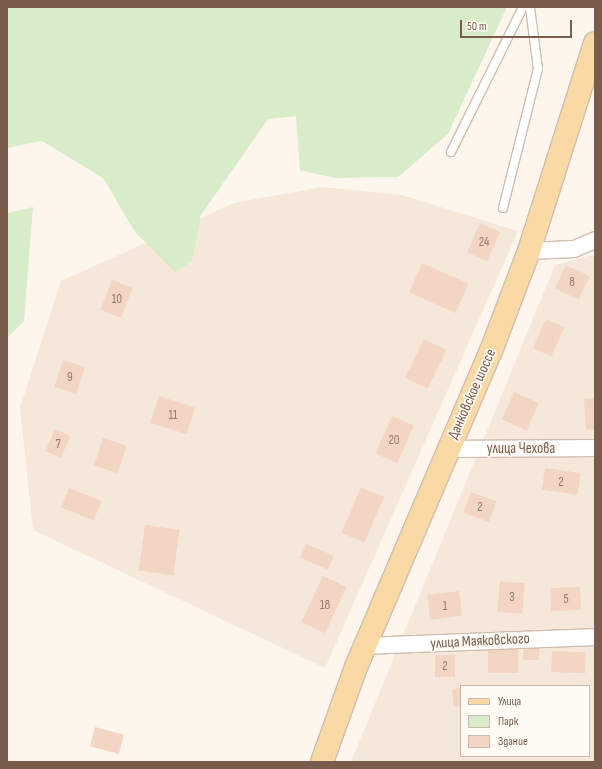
<!DOCTYPE html>
<html>
<head>
<meta charset="utf-8">
<style>
	body { margin:0 }
	#map { position:relative; width:602px; height:769px; overflow:hidden; background:#fdf6ec; font-family:"Sofia Sans Condensed",sans-serif }
	div>[style] { position:absolute }
	.residential>* { inset:0; background:#f5e8da }
	.green>* { inset:0; background:#d8ecc9 }
	.building>* { inset:0; background:#f3d5c3; transform-origin:0 0 }
	.roads { filter:drop-shadow(1px 0 #d1beb0) drop-shadow(-1px 0 #d1beb0) drop-shadow(0 1px #d1beb0) drop-shadow(0 -1px #d1beb0) }
	.lane>* { height:8px; margin:-4px; padding:0 4px; transform-origin:4px; border-radius:4px; background:#fff }
	.street>* { height:16px; margin:-8px; padding:0 8px; transform-origin:8px; border-radius:8px; background:#fff }
	.primary>* { height:22px; margin:-11px; padding:0 11px; transform-origin:11px; border-radius:11px; background:#fbd9a5 }
	span { translate:-50% -50%; white-space:nowrap; text-align:center; line-height:1.15; -webkit-text-stroke:3.5px #fffaf3; paint-order:stroke }
	.number-label { font-size:13px; color:#987a6a }
	.number-label span { -webkit-text-stroke-width:0 }
	.street-label { font-size:15px; color:#7a5c4d }
	.frame { position:absolute; inset:0; border:8px solid #7a5c4d; pointer-events:none }
	.legend { position:absolute; left:460px; top:685px; width:130px; height:72px; box-sizing:border-box; background:#fffaf3; border:1px solid #cabbb1; margin:0; padding:5px 7px; list-style:none; font-size:12px; color:#7a5c4d }
	.legend li { display:flex; align-items:center; gap:8px; height:20px }
	.legend b { width:20px; border:1px solid #cabbb1 }
	.scale { position:absolute; left:460px; top:20px; width:112px; height:18px; box-sizing:border-box; border:2px solid #7a5c4d; border-top:0; padding-left:5px; font-size:12px; line-height:14px; white-space:nowrap; color:#7a5c4d; -webkit-text-stroke:3px #fffaf3; paint-order:stroke }
</style>
</head>
<body>
<div id="map">
	<div class="residential">
		<i style="clip-path:polygon(322px 187px,402px 195px,518px 231px,325px 668px,33px 530px,20px 408px,61px 281px,234px 203px)"></i>
		<i style="clip-path:polygon(evenodd,595px 254px,595px 762px,351px 762px,555px 265px,595px 254px,461px 686px,589px 686px,589px 756px,461px 756px,461px 686px)"></i>
	</div>
	<div class="green">
		<i style="clip-path:polygon(7px 7px,507px 7px,448px 134px,398px 177px,334px 178px,300px 170px,296px 116px,268px 119px,201px 215px,192px 261px,175px 272px,135px 232px,103px 178px,42px 141px,7px 148px)"></i>
		<i style="clip-path:polygon(33px 207px,24px 321px,7px 338px,7px 213px)"></i>
	</div>
	<div class="building">
		<i style="left:480px;top:223px;width:22px;height:32px;rotate:24deg"></i>
		<i style="left:422px;top:263px;width:51px;height:32px;rotate:24deg"></i>
		<i style="left:566px;top:265px;width:26px;height:26px;rotate:25deg"></i>
		<i style="left:112px;top:280px;width:22px;height:32px;rotate:21deg"></i>
		<i style="left:546px;top:319px;width:20px;height:32px;rotate:24deg"></i>
		<i style="left:424px;top:339px;width:25px;height:43px;rotate:26deg"></i>
		<i style="left:63px;top:360px;width:23px;height:28px;rotate:18deg"></i>
		<i style="left:514px;top:392px;width:27px;height:30px;rotate:24deg"></i>
		<i style="left:159px;top:396px;width:38px;height:28px;rotate:18deg"></i>
		<i style="clip-path:polygon(595px 398px,595px 429px,586px 430px,584px 399px)"></i>
		<i style="left:392px;top:416px;width:24px;height:41px;rotate:24deg"></i>
		<i style="left:55px;top:429px;width:17px;height:24px;rotate:24deg"></i>
		<i style="left:103px;top:438px;width:25px;height:29px;rotate:18deg"></i>
		<i style="left:545px;top:468px;width:36px;height:22px;rotate:8deg"></i>
		<i style="left:361px;top:487px;width:25px;height:50px;rotate:23deg"></i>
		<i style="left:69px;top:488px;width:35px;height:21px;rotate:22deg"></i>
		<i style="left:471px;top:492px;width:27px;height:22px;rotate:20deg"></i>
		<i style="left:145px;top:525px;width:35px;height:46px;rotate:8deg"></i>
		<i style="left:306px;top:544px;width:30px;height:15px;rotate:23deg"></i>
		<i style="left:323px;top:576px;width:26px;height:51px;rotate:25deg"></i>
		<i style="left:500px;top:581px;width:25px;height:31px;rotate:5deg"></i>
		<i style="left:580px;top:587px;width:23px;height:30px;rotate:88deg"></i>
		<i style="left:459px;top:591px;width:25px;height:32px;rotate:83deg"></i>
		<i style="left:523px;top:644px;width:16px;height:16px"></i>
		<i style="left:488px;top:647px;width:30px;height:26px"></i>
		<i style="left:552px;top:651px;width:34px;height:21px;rotate:2deg"></i>
		<i style="left:435px;top:655px;width:20px;height:22px"></i>
		<i style="clip-path:polygon(461px 688px,461px 706px,454px 707px,452px 689px)"></i>
		<i style="left:95px;top:727px;width:30px;height:20px;rotate:15deg"></i>
	</div>
	<div class="roads">
		<div class="lane">
			<i style="left:451px;top:152px;width:162px;rotate:-63.6deg"></i>
			<i style="left:503px;top:208px;width:143px;rotate:-75.9deg"></i>
			<i style="left:538px;top:69px;width:63px;rotate:-97.4deg"></i>
		</div>
		<div class="street">
			<i style="left:529px;top:251px;width:45px;rotate:-2.5deg"></i>
			<i style="left:574px;top:249px;width:23px;rotate:-23deg"></i>
			<i style="left:448px;top:449px;width:147px;rotate:-0.4deg"></i>
			<i style="left:365px;top:646px;width:230px;rotate:-2.2deg"></i>
		</div>
		<div class="primary">
			<i style="left:322px;top:762px;width:101px;rotate:-70.3deg"></i>
			<i style="left:356px;top:667px;width:344px;rotate:-66.9deg"></i>
			<i style="left:491px;top:351px;width:107px;rotate:-69.2deg"></i>
			<i style="left:529px;top:251px;width:218px;rotate:-72.4deg"></i>
		</div>
	</div>
	<div class="number-label">
		<span style="left:484px;top:242px">24</span>
		<span style="left:572px;top:282px">8</span>
		<span style="left:117px;top:299px">10</span>
		<span style="left:70px;top:377px">9</span>
		<span style="left:173px;top:415px">11</span>
		<span style="left:394px;top:440px">20</span>
		<span style="left:58px;top:444px">7</span>
		<span style="left:561px;top:482px">2</span>
		<span style="left:480px;top:507px">2</span>
		<span style="left:512px;top:597px">3</span>
		<span style="left:566px;top:599px">5</span>
		<span style="left:325px;top:605px">18</span>
		<span style="left:445px;top:606px">1</span>
		<span style="left:445px;top:666px">2</span>
	</div>
	<div class="street-label">
		<span style="left:472px;top:394px;rotate:-66deg">Данковское шоссе</span>
		<span style="left:521px;top:449px">улица Чехова</span>
		<span style="left:480px;top:641px;rotate:-3deg">улица Маяковского</span>
	</div>
	<div class="frame"></div>
	<ul class="legend">
	<li><b style="height:5px;background:#fbd9a5"></b>Улица</li>
	<li><b style="height:11px;background:#d8ecc9"></b>Парк</li>
	<li><b style="height:11px;background:#f3d5c3"></b>Здание</li>
	</ul>
	<div class="scale">50 m</div>
</div>
</body>
</html>
